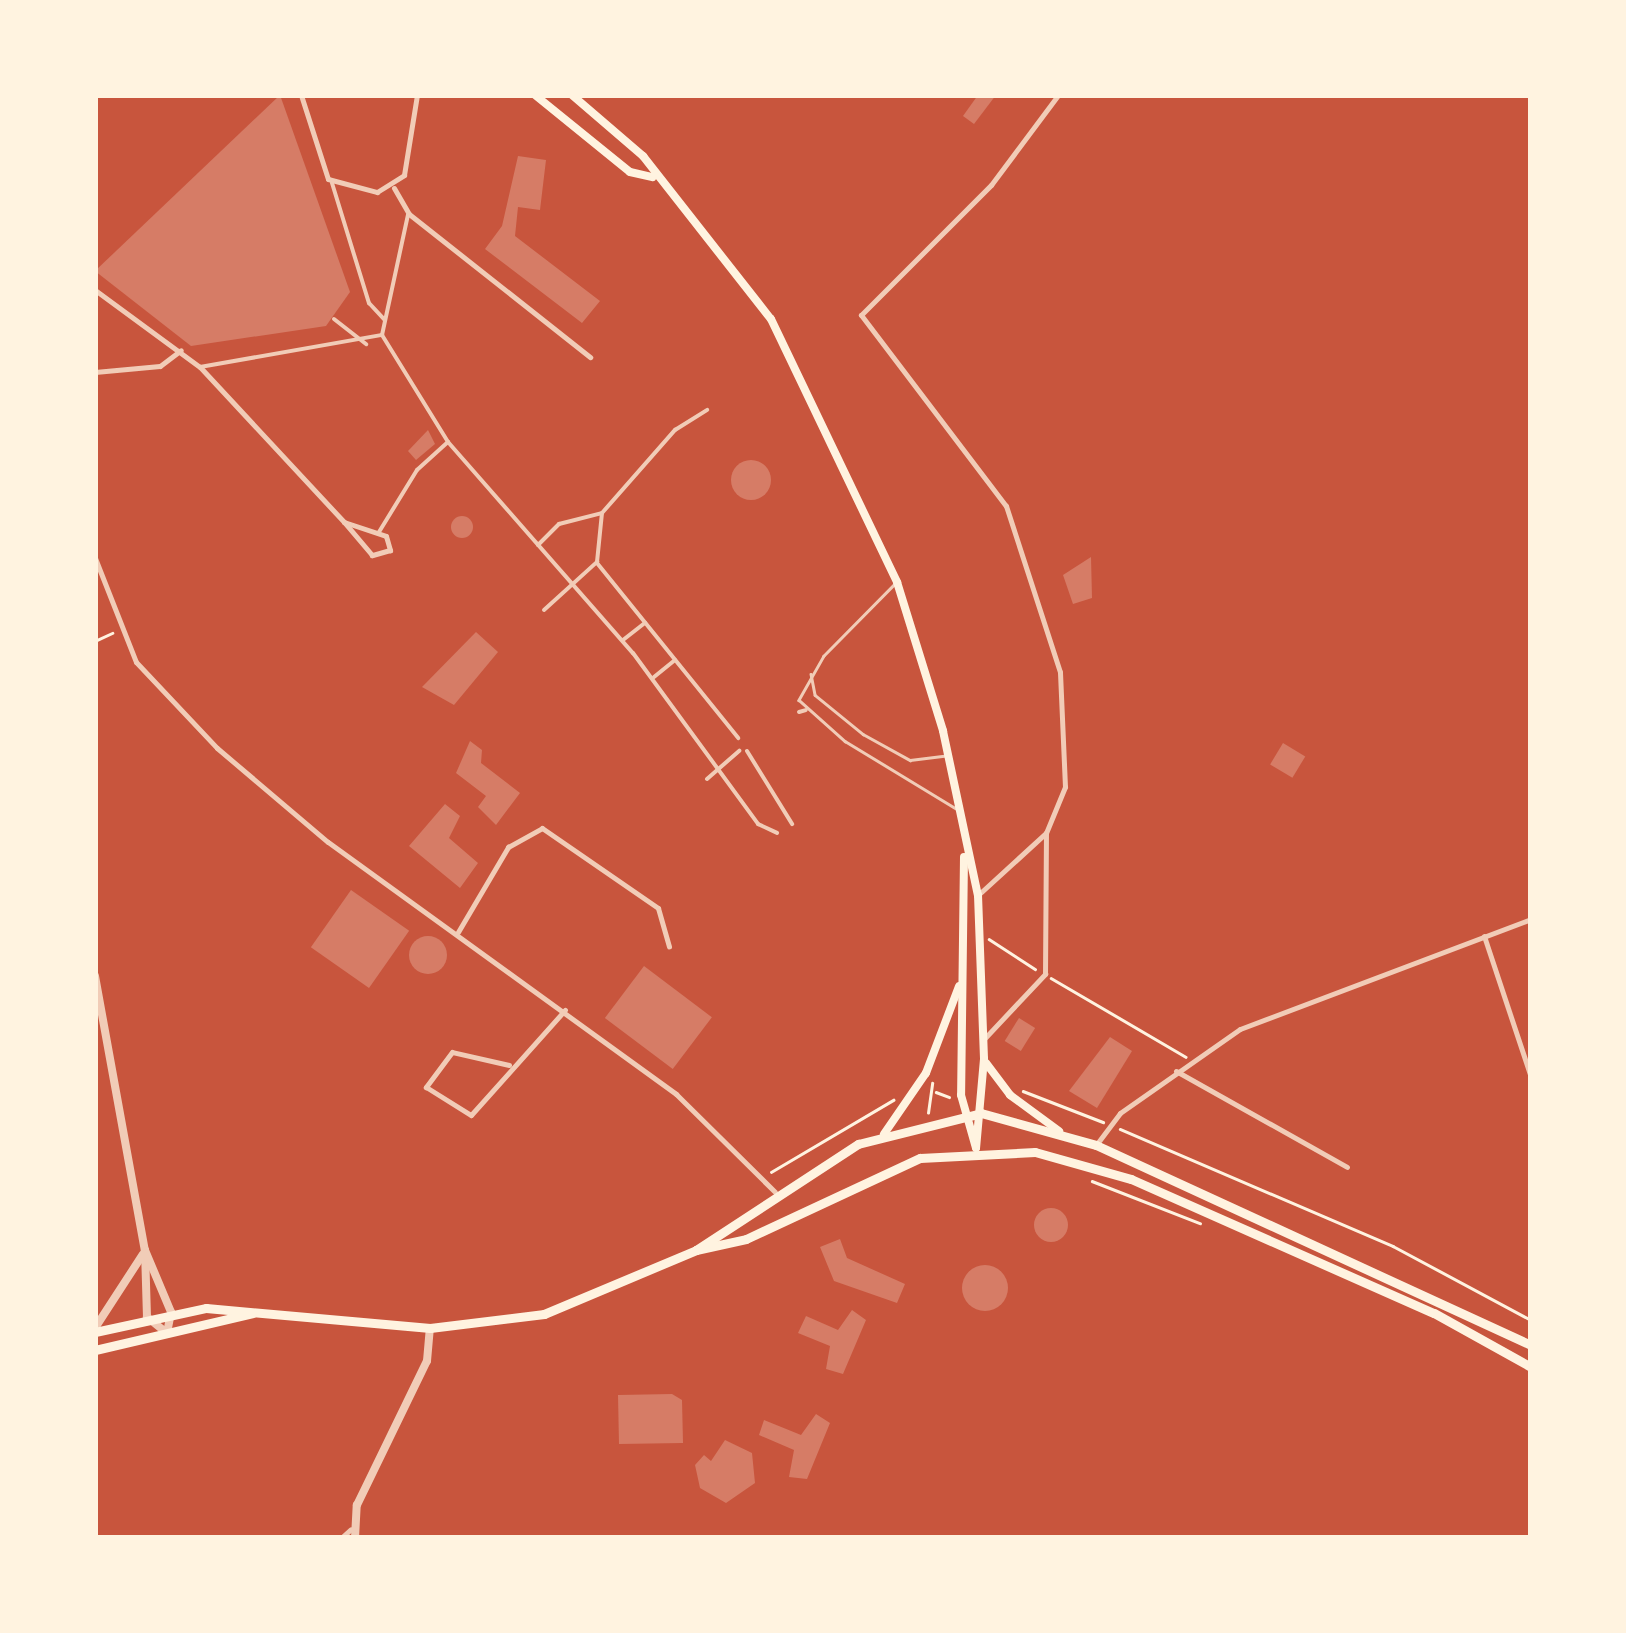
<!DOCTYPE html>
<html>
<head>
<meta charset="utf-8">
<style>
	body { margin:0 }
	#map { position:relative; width:1626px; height:1633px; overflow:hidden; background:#c8553d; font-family:"IBM Plex Serif",serif }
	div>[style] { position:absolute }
	.building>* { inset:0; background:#d67c66; transform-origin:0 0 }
	.round { border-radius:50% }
	.path>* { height:2.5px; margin:-1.25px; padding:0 1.25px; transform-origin:1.25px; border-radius:1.25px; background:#fff3e0 }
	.service>* { height:2.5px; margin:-1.25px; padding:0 1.25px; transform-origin:1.25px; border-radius:1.25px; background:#f1ccb7 }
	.pedestrian>* { height:4px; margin:-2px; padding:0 2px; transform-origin:2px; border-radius:2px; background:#f1ccb7 }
	.minor>* { height:5px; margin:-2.5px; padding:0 2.5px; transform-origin:2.5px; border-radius:2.5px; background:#f1ccb7 }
	.tertiary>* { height:8px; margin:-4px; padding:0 4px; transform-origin:4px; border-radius:4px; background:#f1ccb7 }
	.secondary>* { height:8px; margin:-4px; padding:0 4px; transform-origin:4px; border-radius:4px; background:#fff3e0 }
	.primary>* { height:9px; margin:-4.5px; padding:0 4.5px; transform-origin:4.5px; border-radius:4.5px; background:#fff3e0 }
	span { translate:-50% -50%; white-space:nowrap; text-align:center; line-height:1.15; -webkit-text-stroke:8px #fff3e0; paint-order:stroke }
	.frame { position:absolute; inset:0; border:98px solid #fff3e0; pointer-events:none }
</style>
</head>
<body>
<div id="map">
	<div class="building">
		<i style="clip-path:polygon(280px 95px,350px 292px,326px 326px,191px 346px,95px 271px)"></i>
		<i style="clip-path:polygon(978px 95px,996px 95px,974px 124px,963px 116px)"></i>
		<i style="clip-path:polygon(518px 156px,546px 160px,540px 210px,518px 207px,515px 236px,600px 301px,582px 323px,485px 249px,502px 226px)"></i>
		<i style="clip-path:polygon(428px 430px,435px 444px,416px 460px,408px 451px)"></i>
		<i class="round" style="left:731px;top:460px;width:40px;height:40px"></i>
		<i class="round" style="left:451px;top:516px;width:22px;height:22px"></i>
		<i style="clip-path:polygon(1091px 557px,1092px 598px,1073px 604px,1063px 575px)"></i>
		<i style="clip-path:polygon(476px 632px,498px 652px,454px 705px,422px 687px)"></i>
		<i style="clip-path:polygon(470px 741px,482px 750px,481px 763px,520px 793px,496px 825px,478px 807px,486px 796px,456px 773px)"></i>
		<i style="left:1283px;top:743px;width:26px;height:25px;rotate:31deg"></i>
		<i style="clip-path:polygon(445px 804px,460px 816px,449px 838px,478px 863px,460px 888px,409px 846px)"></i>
		<i style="left:351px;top:890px;width:71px;height:70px;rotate:35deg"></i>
		<i class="round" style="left:409px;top:936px;width:38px;height:38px"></i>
		<i style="left:644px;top:966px;width:85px;height:65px;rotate:37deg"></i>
		<i style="left:1019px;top:1018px;width:19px;height:27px;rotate:32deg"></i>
		<i style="clip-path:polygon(1110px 1037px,1132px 1051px,1097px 1108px,1069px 1091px)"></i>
		<i class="round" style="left:1034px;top:1208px;width:34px;height:34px"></i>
		<i style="clip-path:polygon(840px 1239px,847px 1258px,905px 1284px,897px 1303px,834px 1281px,820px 1247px)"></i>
		<i class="round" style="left:962px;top:1265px;width:46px;height:46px"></i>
		<i style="clip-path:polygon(852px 1310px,866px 1320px,843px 1374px,826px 1369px,830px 1346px,798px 1333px,806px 1316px,838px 1330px)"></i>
		<i style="clip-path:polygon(672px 1394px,682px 1400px,683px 1443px,619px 1444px,618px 1395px)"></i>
		<i style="clip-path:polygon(816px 1414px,830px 1423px,807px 1479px,789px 1477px,794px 1450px,759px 1435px,764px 1420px,801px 1435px)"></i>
		<i style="clip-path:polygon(725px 1440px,752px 1453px,755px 1483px,726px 1503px,700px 1488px,695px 1465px,704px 1455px,711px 1461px)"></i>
	</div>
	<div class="path">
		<i style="left:95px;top:641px;width:19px;rotate:-25deg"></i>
		<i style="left:989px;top:939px;width:55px;rotate:33.1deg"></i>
		<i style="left:1051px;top:978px;width:156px;rotate:30.3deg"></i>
		<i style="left:1023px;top:1091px;width:86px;rotate:21.2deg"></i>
		<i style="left:936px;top:1092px;width:14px;rotate:21deg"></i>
		<i style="left:928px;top:1113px;width:30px;rotate:-82deg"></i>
		<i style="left:1120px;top:1129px;width:297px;rotate:23.2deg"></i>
		<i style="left:1393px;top:1246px;width:157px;rotate:28.2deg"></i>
		<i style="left:771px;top:1172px;width:142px;rotate:-30.5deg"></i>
		<i style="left:1092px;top:1181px;width:116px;rotate:21.3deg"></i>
	</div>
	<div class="service">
		<i style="left:896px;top:583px;width:103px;rotate:134.6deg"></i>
		<i style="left:824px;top:656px;width:51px;rotate:119.6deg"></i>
		<i style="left:799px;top:700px;width:62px;rotate:41.7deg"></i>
		<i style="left:845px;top:741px;width:129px;rotate:31.3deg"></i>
		<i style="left:811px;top:674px;width:21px;rotate:79deg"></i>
		<i style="left:815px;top:695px;width:62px;rotate:39.1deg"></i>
		<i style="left:863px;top:734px;width:54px;rotate:29deg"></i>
		<i style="left:910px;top:760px;width:34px;rotate:-7deg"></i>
	</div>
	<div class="pedestrian">
		<i style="left:332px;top:183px;width:126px;rotate:72.9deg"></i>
		<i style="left:369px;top:303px;width:23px;rotate:47deg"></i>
		<i style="left:334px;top:319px;width:41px;rotate:38deg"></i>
		<i style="left:382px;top:335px;width:126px;rotate:58.3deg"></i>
		<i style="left:448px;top:442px;width:281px;rotate:48.8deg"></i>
		<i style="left:633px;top:653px;width:212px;rotate:53.8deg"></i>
		<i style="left:758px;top:824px;width:21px;rotate:25deg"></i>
		<i style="left:200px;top:367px;width:185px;rotate:-10deg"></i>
		<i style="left:382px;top:335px;width:123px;rotate:-77.8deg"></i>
		<i style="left:379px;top:532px;width:73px;rotate:-58.5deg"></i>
		<i style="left:417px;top:470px;width:42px;rotate:-42.1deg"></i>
		<i style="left:538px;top:545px;width:30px;rotate:-45deg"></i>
		<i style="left:559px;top:524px;width:44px;rotate:-14.3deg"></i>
		<i style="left:597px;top:563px;width:225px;rotate:51.1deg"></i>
		<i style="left:544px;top:610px;width:72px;rotate:-42.2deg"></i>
		<i style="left:597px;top:562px;width:49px;rotate:-84.2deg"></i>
		<i style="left:602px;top:513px;width:111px;rotate:-48.7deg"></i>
		<i style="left:675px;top:430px;width:38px;rotate:-32deg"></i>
		<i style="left:623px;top:640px;width:28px;rotate:-38deg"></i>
		<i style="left:654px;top:677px;width:27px;rotate:-39deg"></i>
		<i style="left:799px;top:712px;width:7px;rotate:-16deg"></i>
		<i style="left:747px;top:751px;width:86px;rotate:58.3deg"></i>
		<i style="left:707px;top:779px;width:43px;rotate:-41.2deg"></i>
	</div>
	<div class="minor">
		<i style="left:301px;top:95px;width:88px;rotate:72.2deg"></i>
		<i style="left:328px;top:179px;width:51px;rotate:14.9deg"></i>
		<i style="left:377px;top:192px;width:32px;rotate:-32deg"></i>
		<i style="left:404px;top:175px;width:81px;rotate:-80.8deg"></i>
		<i style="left:394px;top:188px;width:30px;rotate:60deg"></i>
		<i style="left:409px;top:214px;width:231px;rotate:38.3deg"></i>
		<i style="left:95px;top:290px;width:130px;rotate:36.3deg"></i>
		<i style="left:200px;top:367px;width:212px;rotate:47.1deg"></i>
		<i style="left:95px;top:372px;width:65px;rotate:-5.3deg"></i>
		<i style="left:160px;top:366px;width:26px;rotate:-37deg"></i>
		<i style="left:344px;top:522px;width:44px;rotate:18.4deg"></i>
		<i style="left:386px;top:536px;width:15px;rotate:74deg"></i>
		<i style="left:390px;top:550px;width:19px;rotate:164deg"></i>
		<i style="left:372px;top:555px;width:43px;rotate:-130.3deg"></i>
		<i style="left:95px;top:558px;width:112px;rotate:68.5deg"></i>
		<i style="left:136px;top:662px;width:118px;rotate:46.7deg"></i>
		<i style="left:217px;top:748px;width:145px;rotate:40.3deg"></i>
		<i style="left:328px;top:842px;width:430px;rotate:35.9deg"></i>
		<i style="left:676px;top:1094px;width:139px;rotate:44.7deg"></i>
		<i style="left:978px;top:895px;width:92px;rotate:-42.4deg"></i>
		<i style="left:1046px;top:833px;width:50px;rotate:-67.6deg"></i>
		<i style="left:1065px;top:787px;width:115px;rotate:-92.5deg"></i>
		<i style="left:1060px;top:672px;width:175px;rotate:-108deg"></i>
		<i style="left:1006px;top:506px;width:240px;rotate:-127.2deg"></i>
		<i style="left:861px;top:315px;width:184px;rotate:-45deg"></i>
		<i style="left:991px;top:185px;width:112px;rotate:-53.3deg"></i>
		<i style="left:458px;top:932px;width:99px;rotate:-59.5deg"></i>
		<i style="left:508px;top:847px;width:39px;rotate:-29deg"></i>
		<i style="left:542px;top:828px;width:141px;rotate:34.6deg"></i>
		<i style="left:658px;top:908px;width:40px;rotate:74deg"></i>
		<i style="left:1484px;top:936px;width:149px;rotate:71.6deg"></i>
		<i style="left:983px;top:1040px;width:91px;rotate:-46.8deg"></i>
		<i style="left:1045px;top:974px;width:141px;rotate:-89.6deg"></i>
		<i style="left:509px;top:1065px;width:58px;rotate:-167.2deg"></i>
		<i style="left:452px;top:1052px;width:44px;rotate:126.6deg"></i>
		<i style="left:426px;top:1087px;width:53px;rotate:31.9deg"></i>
		<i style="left:471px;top:1115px;width:141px;rotate:-48.2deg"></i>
		<i style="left:1176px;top:1071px;width:196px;rotate:29.3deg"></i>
		<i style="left:1096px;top:1145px;width:40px;rotate:-53deg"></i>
		<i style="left:1120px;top:1113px;width:146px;rotate:-35deg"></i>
		<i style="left:1240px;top:1029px;width:311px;rotate:-20.7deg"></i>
		<i style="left:341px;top:1538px;width:13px;rotate:-42deg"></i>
	</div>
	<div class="tertiary">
		<i style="left:95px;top:976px;width:279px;rotate:79.7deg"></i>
		<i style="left:145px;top:1250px;width:67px;rotate:88.3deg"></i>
		<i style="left:147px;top:1317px;width:26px;rotate:39deg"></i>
		<i style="left:167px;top:1333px;width:21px;rotate:-79deg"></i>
		<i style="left:171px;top:1312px;width:67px;rotate:-112.8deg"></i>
		<i style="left:95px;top:1328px;width:88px;rotate:-57deg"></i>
		<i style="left:355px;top:1538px;width:33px;rotate:-87deg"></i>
		<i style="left:357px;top:1505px;width:160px;rotate:-64.1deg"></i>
		<i style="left:427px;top:1361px;width:33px;rotate:-85deg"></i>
	</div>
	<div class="secondary">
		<i style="left:535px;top:95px;width:122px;rotate:39deg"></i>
		<i style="left:630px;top:172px;width:23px;rotate:13deg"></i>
		<i style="left:572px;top:95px;width:94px;rotate:40.7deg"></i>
		<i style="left:643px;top:156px;width:207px;rotate:51.9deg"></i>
		<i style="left:771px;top:319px;width:292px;rotate:64.4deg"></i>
		<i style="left:897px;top:582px;width:156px;rotate:72.8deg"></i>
		<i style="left:943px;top:731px;width:168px;rotate:78deg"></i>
		<i style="left:978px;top:895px;width:164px;rotate:87.9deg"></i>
		<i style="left:984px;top:1059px;width:89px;rotate:95.1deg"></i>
		<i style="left:964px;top:857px;width:238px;rotate:90.7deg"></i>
		<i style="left:961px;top:1095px;width:55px;rotate:74.2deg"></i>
		<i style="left:986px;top:1063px;width:40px;rotate:53deg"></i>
		<i style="left:1010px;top:1095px;width:61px;rotate:36.3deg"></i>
		<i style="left:884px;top:1134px;width:74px;rotate:-55.5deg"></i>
		<i style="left:926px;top:1073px;width:93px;rotate:-69.2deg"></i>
	</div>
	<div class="primary">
		<i style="left:696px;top:1250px;width:51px;rotate:-12.4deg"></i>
		<i style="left:746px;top:1239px;width:192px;rotate:-25deg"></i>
		<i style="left:920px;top:1158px;width:115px;rotate:-3deg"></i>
		<i style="left:1035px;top:1152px;width:100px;rotate:15.7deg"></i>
		<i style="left:1131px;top:1179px;width:331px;rotate:23.9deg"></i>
		<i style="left:1434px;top:1313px;width:111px;rotate:29.1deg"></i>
		<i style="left:95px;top:1332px;width:114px;rotate:-12.2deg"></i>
		<i style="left:206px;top:1308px;width:225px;rotate:5.1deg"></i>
		<i style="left:430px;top:1328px;width:115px;rotate:-7deg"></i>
		<i style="left:544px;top:1314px;width:165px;rotate:-22.8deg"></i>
		<i style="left:696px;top:1250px;width:194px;rotate:-33.2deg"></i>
		<i style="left:858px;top:1144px;width:127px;rotate:-14.1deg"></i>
		<i style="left:981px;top:1113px;width:119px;rotate:15.5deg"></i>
		<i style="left:1096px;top:1145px;width:479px;rotate:24.7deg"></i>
		<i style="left:95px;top:1350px;width:162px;rotate:-13.2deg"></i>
	</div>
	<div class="frame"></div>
</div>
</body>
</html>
